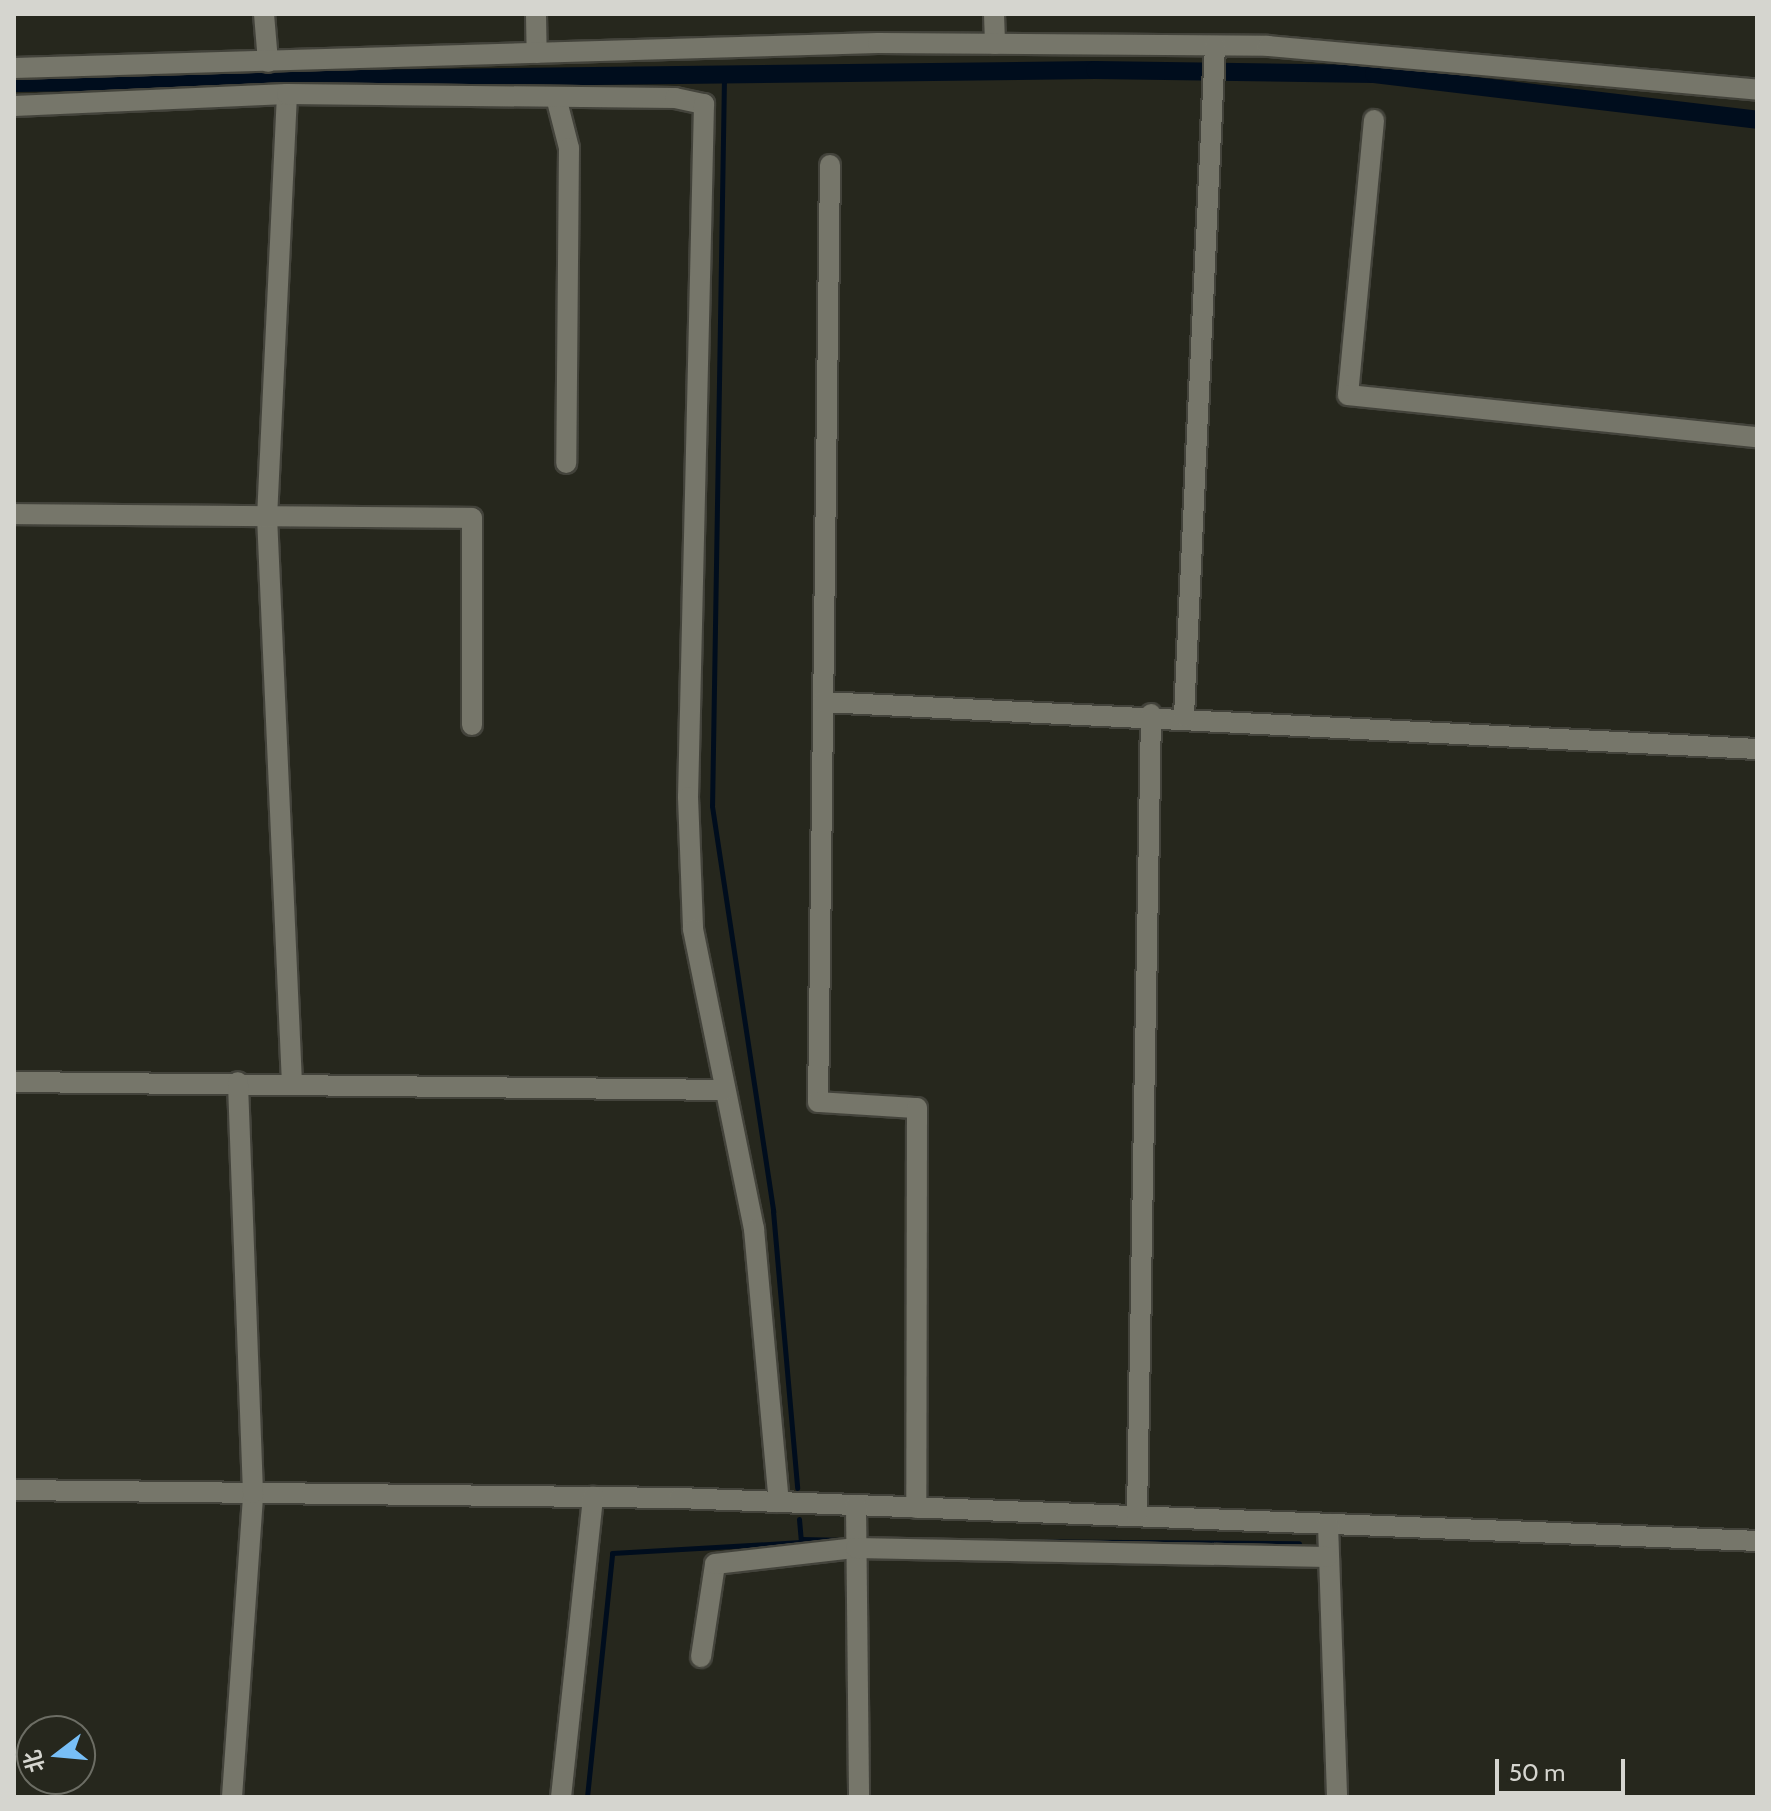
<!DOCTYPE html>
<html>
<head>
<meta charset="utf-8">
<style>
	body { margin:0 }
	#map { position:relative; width:1771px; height:1811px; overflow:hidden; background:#26271d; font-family:Cabin,"Noto Sans SC",sans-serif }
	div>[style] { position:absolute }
	.stream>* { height:5px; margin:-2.5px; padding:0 2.5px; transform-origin:2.5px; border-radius:2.5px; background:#000d1d }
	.canal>* { height:18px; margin:-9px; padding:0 9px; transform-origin:9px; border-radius:9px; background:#000d1d }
	.roads { filter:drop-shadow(2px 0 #43433b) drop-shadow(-2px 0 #43433b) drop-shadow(0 2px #43433b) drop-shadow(0 -2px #43433b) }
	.minor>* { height:20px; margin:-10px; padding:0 10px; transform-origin:10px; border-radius:10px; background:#76766a }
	span { translate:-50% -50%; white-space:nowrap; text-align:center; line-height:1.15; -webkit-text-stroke:6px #26271d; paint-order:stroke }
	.frame { position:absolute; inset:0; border:16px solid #d5d5cf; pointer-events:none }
	.north { position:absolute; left:16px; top:1715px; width:80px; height:80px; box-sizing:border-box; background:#26271d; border:2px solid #6c6d64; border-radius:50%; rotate:254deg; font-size:22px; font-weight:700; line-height:32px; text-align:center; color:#d5d5cf }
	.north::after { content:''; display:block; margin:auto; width:28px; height:36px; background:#78bff7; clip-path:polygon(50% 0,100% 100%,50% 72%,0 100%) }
	.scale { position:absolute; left:1495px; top:1759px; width:130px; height:36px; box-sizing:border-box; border:4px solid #d5d5cf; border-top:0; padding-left:10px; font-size:24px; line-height:28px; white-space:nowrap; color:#d5d5cf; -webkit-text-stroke:6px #26271d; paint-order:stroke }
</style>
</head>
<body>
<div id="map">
	<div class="stream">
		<i style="left:724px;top:78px;width:728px;rotate:90.94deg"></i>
		<i style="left:712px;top:806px;width:410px;rotate:81.4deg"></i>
		<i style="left:773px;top:1211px;width:278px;rotate:85deg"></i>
		<i style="left:801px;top:1539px;width:45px;rotate:1.3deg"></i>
		<i style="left:992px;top:1541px;width:307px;rotate:0.4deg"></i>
		<i style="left:587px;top:1797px;width:245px;rotate:-84.1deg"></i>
		<i style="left:612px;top:1553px;width:189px;rotate:-3.3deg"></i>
		<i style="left:801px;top:1542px;width:23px;rotate:-95deg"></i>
	</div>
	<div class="canal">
		<i style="left:14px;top:83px;width:1081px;rotate:-0.69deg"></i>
		<i style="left:1095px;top:70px;width:279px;rotate:0.8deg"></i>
		<i style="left:1374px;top:74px;width:386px;rotate:6.8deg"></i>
	</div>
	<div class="roads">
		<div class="minor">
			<i style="left:264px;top:14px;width:48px;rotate:85.2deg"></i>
			<i style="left:536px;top:14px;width:39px;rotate:89deg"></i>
			<i style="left:994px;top:14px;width:30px;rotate:88deg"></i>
			<i style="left:14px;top:68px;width:864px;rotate:-1.66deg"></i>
			<i style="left:878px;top:43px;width:390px;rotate:0.4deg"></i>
			<i style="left:1268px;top:46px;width:491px;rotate:5.1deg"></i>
			<i style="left:287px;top:94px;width:422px;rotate:92.7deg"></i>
			<i style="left:267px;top:516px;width:568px;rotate:87.48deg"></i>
			<i style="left:556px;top:97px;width:53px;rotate:75.7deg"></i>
			<i style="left:569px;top:148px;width:315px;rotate:90.5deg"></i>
			<i style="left:14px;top:106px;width:273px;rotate:-2.5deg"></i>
			<i style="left:287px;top:94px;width:388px;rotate:0.6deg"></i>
			<i style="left:675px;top:98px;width:30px;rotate:12deg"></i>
			<i style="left:704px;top:104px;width:693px;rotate:91.32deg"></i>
			<i style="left:688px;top:797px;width:132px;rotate:87.8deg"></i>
			<i style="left:693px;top:929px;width:306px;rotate:78.5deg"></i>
			<i style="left:754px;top:1229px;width:274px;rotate:84.8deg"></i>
			<i style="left:1374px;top:120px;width:276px;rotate:95.4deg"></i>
			<i style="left:1348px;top:395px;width:411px;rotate:5.9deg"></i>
			<i style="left:830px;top:165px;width:937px;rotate:90.73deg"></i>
			<i style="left:818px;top:1102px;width:99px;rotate:3.5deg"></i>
			<i style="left:917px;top:1108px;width:400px;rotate:90.1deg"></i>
			<i style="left:14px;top:514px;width:458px;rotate:0.5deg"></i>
			<i style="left:472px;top:518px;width:207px;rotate:90deg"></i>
			<i style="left:823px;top:702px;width:935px;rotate:2.88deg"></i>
			<i style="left:1184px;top:716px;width:671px;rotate:-87.35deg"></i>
			<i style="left:14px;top:1082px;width:711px;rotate:0.64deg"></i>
			<i style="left:14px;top:1490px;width:665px;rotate:0.69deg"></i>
			<i style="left:679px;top:1498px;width:1079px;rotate:2.28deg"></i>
			<i style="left:856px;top:1505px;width:292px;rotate:89.4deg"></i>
			<i style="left:1137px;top:1516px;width:802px;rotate:-89deg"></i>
			<i style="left:1328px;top:1524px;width:273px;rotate:88.1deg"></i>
			<i style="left:701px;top:1657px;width:94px;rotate:-81.4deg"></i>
			<i style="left:715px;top:1564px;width:142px;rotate:-6.5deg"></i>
			<i style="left:856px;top:1548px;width:471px;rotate:1.1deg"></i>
			<i style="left:232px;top:1797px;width:305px;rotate:-86deg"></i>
			<i style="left:253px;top:1493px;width:411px;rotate:-92.1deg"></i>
			<i style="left:561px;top:1797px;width:302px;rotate:-83.9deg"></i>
		</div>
	</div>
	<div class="frame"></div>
	<div class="north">北</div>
	<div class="scale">50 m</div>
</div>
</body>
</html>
